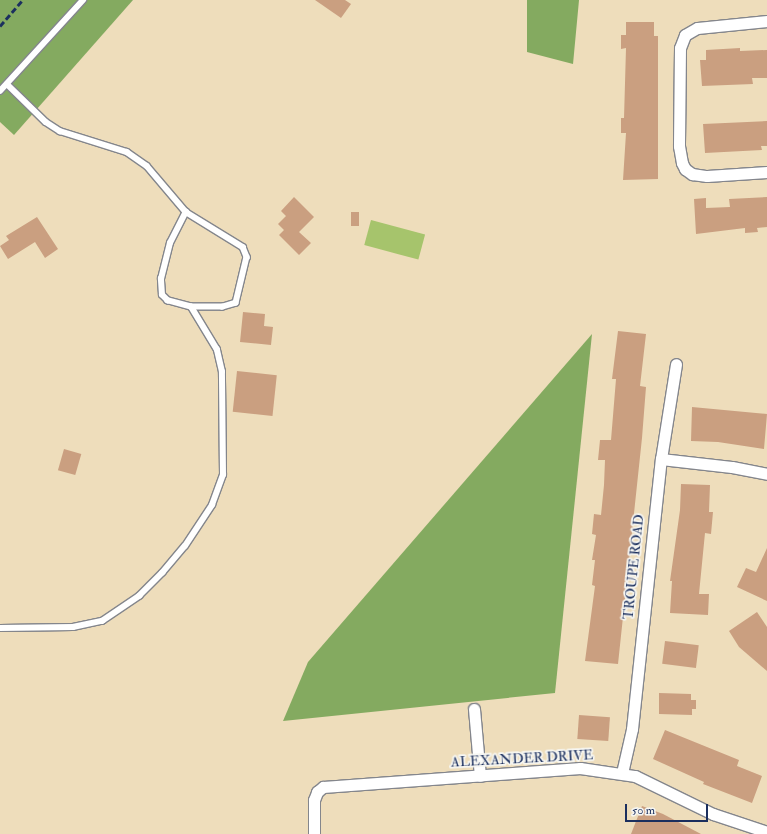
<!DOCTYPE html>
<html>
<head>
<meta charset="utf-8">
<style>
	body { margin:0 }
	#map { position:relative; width:767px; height:834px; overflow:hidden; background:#edb; font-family:"IM FELL Double Pica",serif }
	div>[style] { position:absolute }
	.green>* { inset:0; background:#a6c46c; transform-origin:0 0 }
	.forest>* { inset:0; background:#84aa60 }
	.building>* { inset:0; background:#ca9f80; transform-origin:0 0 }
	.roads { filter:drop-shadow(1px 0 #84868c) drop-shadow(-1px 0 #84868c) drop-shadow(0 1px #84868c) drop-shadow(0 -1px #84868c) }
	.service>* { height:5.5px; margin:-2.75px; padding:0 2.75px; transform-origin:2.75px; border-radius:2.75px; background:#fff }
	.minor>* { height:11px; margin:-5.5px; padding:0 5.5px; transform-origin:5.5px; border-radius:5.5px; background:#fff }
	.rail>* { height:3px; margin-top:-1.5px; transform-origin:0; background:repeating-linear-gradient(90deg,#1b2f5e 0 6px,transparent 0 9px) }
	span { translate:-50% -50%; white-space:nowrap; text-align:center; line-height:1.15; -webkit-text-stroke:3.5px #f6f6f2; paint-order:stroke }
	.street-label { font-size:14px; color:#1b2f5e }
	.scale { position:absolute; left:625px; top:804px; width:83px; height:18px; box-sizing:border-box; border:2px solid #1b2f5e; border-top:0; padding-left:5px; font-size:12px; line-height:14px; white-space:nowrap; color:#1b2f5e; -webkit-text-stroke:3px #f6f6f2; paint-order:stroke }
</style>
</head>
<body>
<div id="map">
	<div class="green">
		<i style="left:371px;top:220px;width:56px;height:26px;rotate:15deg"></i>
	</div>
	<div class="forest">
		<i style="clip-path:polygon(0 0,133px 0,14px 135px,0 122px)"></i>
		<i style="clip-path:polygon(527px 0,579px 0,573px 64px,527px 52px)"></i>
		<i style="clip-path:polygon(592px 334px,555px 693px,283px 721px,308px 662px)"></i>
	</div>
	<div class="building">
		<i style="clip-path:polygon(315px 0,345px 0,351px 4px,341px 18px)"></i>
		<i style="clip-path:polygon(626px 22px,654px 22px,654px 36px,658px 36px,658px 179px,623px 180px,626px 133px,621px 133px,621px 118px,624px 118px,626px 48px,621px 49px,621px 35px,626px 35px)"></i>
		<i style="clip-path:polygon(740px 48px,740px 51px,767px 50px,767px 78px,752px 78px,753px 84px,702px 86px,700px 60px,706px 60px,706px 50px)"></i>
		<i style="clip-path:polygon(767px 121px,767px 146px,761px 146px,762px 150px,705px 153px,703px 124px)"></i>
		<i style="clip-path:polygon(294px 197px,314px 217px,299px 232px,311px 243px,299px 255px,279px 235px,284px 230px,278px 224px,286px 216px,281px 211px)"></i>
		<i style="clip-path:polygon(767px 197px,767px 227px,757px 228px,758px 232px,745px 233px,745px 228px,696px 234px,694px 199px,706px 198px,706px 208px,730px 207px,729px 199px)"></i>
		<i style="left:351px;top:212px;width:8px;height:14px"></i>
		<i style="clip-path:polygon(37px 217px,58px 249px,45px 258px,35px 242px,8px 259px,0 246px,9px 240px,6px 236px)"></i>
		<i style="clip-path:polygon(243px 312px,265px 314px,264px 326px,273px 327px,271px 345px,240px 342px)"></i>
		<i style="clip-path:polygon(618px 331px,646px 334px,640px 386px,646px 387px,642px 438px,618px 664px,585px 661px,595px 586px,592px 585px,595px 560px,592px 560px,596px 535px,592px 534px,594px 514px,601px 515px,604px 485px,605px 460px,598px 460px,600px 440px,611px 440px,616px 379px,612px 379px)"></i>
		<i style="left:237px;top:371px;width:40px;height:41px;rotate:6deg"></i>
		<i style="clip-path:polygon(692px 407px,767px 414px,764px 449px,718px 442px,691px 441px)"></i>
		<i style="left:64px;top:449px;width:18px;height:22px;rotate:16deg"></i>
		<i style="clip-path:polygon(681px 484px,710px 485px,709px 512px,713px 512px,711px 534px,705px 533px,699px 594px,709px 594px,708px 615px,670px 613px,672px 581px,670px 581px,680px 510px)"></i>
		<i style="clip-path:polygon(767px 548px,767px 601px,737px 587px,746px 568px,756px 572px)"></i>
		<i style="clip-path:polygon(757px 612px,767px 627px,767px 671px,739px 647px,729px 631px)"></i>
		<i style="left:665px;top:641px;width:34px;height:23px;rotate:7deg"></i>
		<i style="clip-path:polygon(659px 693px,691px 694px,691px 700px,696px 700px,696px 709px,692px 709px,692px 715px,659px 714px)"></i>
		<i style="left:579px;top:715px;width:31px;height:24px;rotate:4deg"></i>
		<i style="clip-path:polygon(665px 730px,739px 760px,737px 766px,762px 776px,752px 803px,703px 784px,704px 782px,653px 759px)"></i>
		<i style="clip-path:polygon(642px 806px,663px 814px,701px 834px,631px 834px)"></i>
	</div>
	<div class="roads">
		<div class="service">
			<i style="left:7px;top:84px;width:54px;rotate:44.3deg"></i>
			<i style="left:46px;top:122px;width:17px;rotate:33deg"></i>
			<i style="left:60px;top:131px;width:70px;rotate:17.4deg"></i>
			<i style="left:127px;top:152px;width:24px;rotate:35deg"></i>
			<i style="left:147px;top:166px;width:60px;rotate:49.7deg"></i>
			<i style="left:186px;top:212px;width:67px;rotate:31.6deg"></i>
			<i style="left:243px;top:247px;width:11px;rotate:68deg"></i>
			<i style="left:247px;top:257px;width:47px;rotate:103.4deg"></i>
			<i style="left:236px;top:303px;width:14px;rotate:163deg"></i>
			<i style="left:223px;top:307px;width:32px;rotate:180deg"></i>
			<i style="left:191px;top:307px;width:24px;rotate:-165deg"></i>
			<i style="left:168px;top:301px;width:8px;rotate:-135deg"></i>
			<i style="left:162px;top:295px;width:16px;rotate:-94deg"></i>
			<i style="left:161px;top:279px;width:37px;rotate:-76deg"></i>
			<i style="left:170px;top:243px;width:35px;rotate:-63deg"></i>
			<i style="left:0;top:91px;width:123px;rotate:-47.6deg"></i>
			<i style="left:0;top:628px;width:73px;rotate:-0.8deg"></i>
			<i style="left:73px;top:627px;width:30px;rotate:-12deg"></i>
			<i style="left:102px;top:621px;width:45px;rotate:-34deg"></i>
			<i style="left:139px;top:596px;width:33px;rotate:-45deg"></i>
			<i style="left:162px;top:573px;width:35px;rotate:-50deg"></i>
			<i style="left:185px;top:546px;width:49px;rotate:-56.6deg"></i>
			<i style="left:212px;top:505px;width:32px;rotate:-70deg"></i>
			<i style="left:223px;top:475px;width:103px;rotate:-90.6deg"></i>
			<i style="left:222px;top:372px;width:23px;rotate:-103deg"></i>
			<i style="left:217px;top:350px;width:50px;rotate:-121.2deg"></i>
		</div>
		<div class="minor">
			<i style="left:767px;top:21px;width:70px;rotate:174.3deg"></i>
			<i style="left:697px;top:28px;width:14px;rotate:150deg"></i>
			<i style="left:685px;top:35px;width:14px;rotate:111deg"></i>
			<i style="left:680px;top:48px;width:98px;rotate:90.6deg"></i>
			<i style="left:679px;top:146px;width:17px;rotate:80deg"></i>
			<i style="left:682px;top:163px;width:7px;rotate:63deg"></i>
			<i style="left:685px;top:169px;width:9px;rotate:36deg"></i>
			<i style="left:692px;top:174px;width:15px;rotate:8deg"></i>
			<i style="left:707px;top:176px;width:60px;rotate:-3.8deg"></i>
			<i style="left:661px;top:459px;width:71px;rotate:6.4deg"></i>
			<i style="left:732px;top:467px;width:36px;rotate:11deg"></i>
			<i style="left:474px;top:709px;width:67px;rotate:84.9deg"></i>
			<i style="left:622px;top:773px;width:45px;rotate:-77.2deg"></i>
			<i style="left:632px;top:729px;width:272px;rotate:-83.9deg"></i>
			<i style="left:661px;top:459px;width:96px;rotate:-81deg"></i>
			<i style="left:314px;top:834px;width:34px;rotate:-90deg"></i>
			<i style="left:314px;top:800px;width:9px;rotate:-69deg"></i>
			<i style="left:317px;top:792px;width:8px;rotate:-40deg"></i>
			<i style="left:323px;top:787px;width:258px;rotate:-4.2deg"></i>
			<i style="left:580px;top:768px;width:56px;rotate:8.3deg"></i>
			<i style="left:635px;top:776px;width:87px;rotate:26deg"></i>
			<i style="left:713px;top:814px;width:57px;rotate:18.4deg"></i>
		</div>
	</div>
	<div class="rail">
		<i style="left:0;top:26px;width:35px;rotate:-49deg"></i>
	</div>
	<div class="street-label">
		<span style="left:634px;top:567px;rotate:-84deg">TROUPE ROAD</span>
		<span style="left:522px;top:759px;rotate:-3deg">ALEXANDER DRIVE</span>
	</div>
	<div class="scale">50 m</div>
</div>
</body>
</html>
